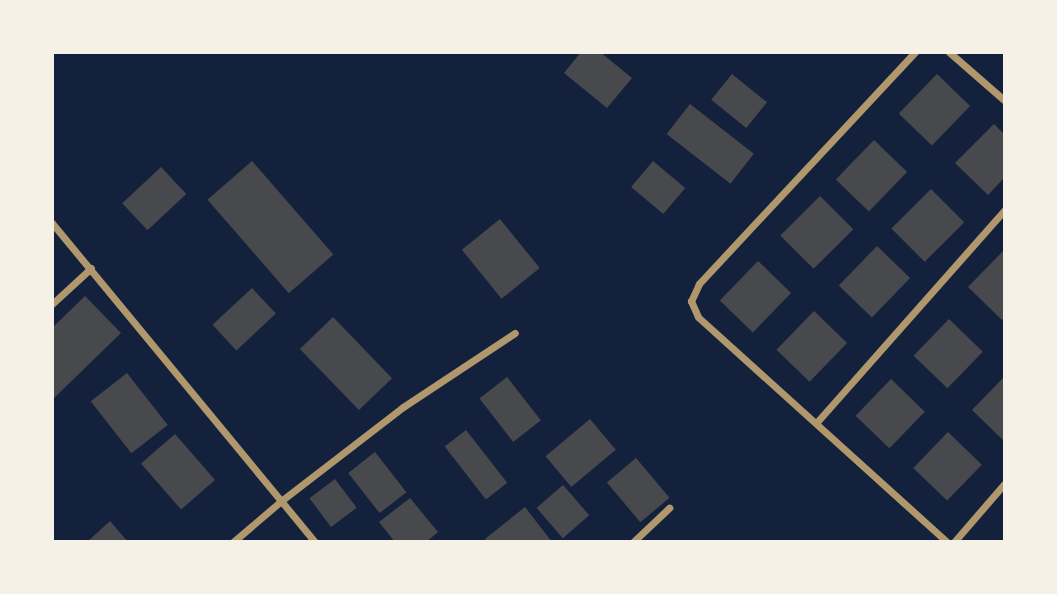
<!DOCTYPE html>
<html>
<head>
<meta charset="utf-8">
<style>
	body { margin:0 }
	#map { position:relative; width:1057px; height:594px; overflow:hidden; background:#14213d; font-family:Mulish,sans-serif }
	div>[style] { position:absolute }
	.building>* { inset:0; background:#48494c; transform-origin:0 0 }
	.minor>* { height:7px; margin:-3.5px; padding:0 3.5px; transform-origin:3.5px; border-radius:3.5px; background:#b1986c }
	span { translate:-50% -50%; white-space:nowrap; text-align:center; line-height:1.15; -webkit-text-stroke:7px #f6f1e7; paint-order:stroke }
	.frame { position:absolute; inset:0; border:54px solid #f6f1e7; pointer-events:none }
</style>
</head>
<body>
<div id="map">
	<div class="building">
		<i style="clip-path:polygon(581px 52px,600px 52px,632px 78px,607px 108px,564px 73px)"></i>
		<i style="left:732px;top:74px;width:45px;height:33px;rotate:39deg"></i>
		<i style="left:937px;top:74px;width:46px;height:55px;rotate:44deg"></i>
		<i style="left:690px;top:104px;width:81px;height:38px;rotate:38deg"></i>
		<i style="clip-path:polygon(994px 124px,1004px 134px,1004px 178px,988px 195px,955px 163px)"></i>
		<i style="left:874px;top:140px;width:46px;height:55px;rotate:44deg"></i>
		<i style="left:252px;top:161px;width:124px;height:59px;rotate:49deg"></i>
		<i style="left:653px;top:161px;width:42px;height:34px;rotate:40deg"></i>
		<i style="left:161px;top:167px;width:37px;height:53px;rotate:47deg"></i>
		<i style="left:931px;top:189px;width:47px;height:56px;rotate:45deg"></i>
		<i style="left:820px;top:196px;width:47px;height:56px;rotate:45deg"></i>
		<i style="left:500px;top:219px;width:63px;height:49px;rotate:51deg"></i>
		<i style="left:877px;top:246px;width:46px;height:55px;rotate:44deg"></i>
		<i style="clip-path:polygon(1004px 250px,1004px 318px,1002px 320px,968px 287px)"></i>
		<i style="left:758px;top:261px;width:46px;height:55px;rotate:44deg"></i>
		<i style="left:252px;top:288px;width:35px;height:54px;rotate:47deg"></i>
		<i style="clip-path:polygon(85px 296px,121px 333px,52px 400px,52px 328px)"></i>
		<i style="left:814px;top:311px;width:46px;height:54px;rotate:44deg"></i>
		<i style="left:333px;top:317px;width:85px;height:46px;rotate:46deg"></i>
		<i style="left:949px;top:319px;width:47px;height:51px;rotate:44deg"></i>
		<i style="left:127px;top:373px;width:66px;height:46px;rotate:52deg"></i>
		<i style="left:507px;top:377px;width:55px;height:35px;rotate:52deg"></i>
		<i style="clip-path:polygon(1004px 377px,1004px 441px,972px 410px)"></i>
		<i style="left:891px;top:379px;width:47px;height:51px;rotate:44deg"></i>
		<i style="left:590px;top:419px;width:40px;height:58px;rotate:50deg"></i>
		<i style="left:466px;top:430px;width:67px;height:27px;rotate:52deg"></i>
		<i style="left:948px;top:432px;width:47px;height:50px;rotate:44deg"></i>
		<i style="left:175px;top:434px;width:61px;height:45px;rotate:49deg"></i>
		<i style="left:375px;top:452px;width:51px;height:34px;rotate:52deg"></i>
		<i style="left:636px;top:458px;width:52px;height:38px;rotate:50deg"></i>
		<i style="left:335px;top:479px;width:36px;height:32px;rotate:53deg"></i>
		<i style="left:563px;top:485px;width:40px;height:35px;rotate:49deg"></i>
		<i style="clip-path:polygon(410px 498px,438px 532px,426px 542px,395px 542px,379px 522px)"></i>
		<i style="clip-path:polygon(525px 507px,552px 542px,488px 542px,485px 539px)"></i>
		<i style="clip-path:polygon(110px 521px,128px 542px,87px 542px)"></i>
	</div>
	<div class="minor">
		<i style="left:915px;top:52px;width:317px;rotate:133deg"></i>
		<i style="left:699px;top:284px;width:19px;rotate:115deg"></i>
		<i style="left:691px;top:301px;width:17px;rotate:66deg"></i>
		<i style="left:698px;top:317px;width:336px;rotate:42.1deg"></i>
		<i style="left:949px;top:52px;width:73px;rotate:41.1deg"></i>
		<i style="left:52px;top:223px;width:413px;rotate:50.5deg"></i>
		<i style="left:52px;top:304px;width:53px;rotate:-42.7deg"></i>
		<i style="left:817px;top:422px;width:282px;rotate:-48.5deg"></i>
		<i style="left:233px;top:542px;width:63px;rotate:-40.5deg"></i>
		<i style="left:281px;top:501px;width:154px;rotate:-37.6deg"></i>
		<i style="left:403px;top:407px;width:134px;rotate:-33.5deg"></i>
		<i style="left:633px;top:542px;width:50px;rotate:-43.4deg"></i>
		<i style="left:954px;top:542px;width:77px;rotate:-49.2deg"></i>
	</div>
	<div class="frame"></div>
</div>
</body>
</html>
